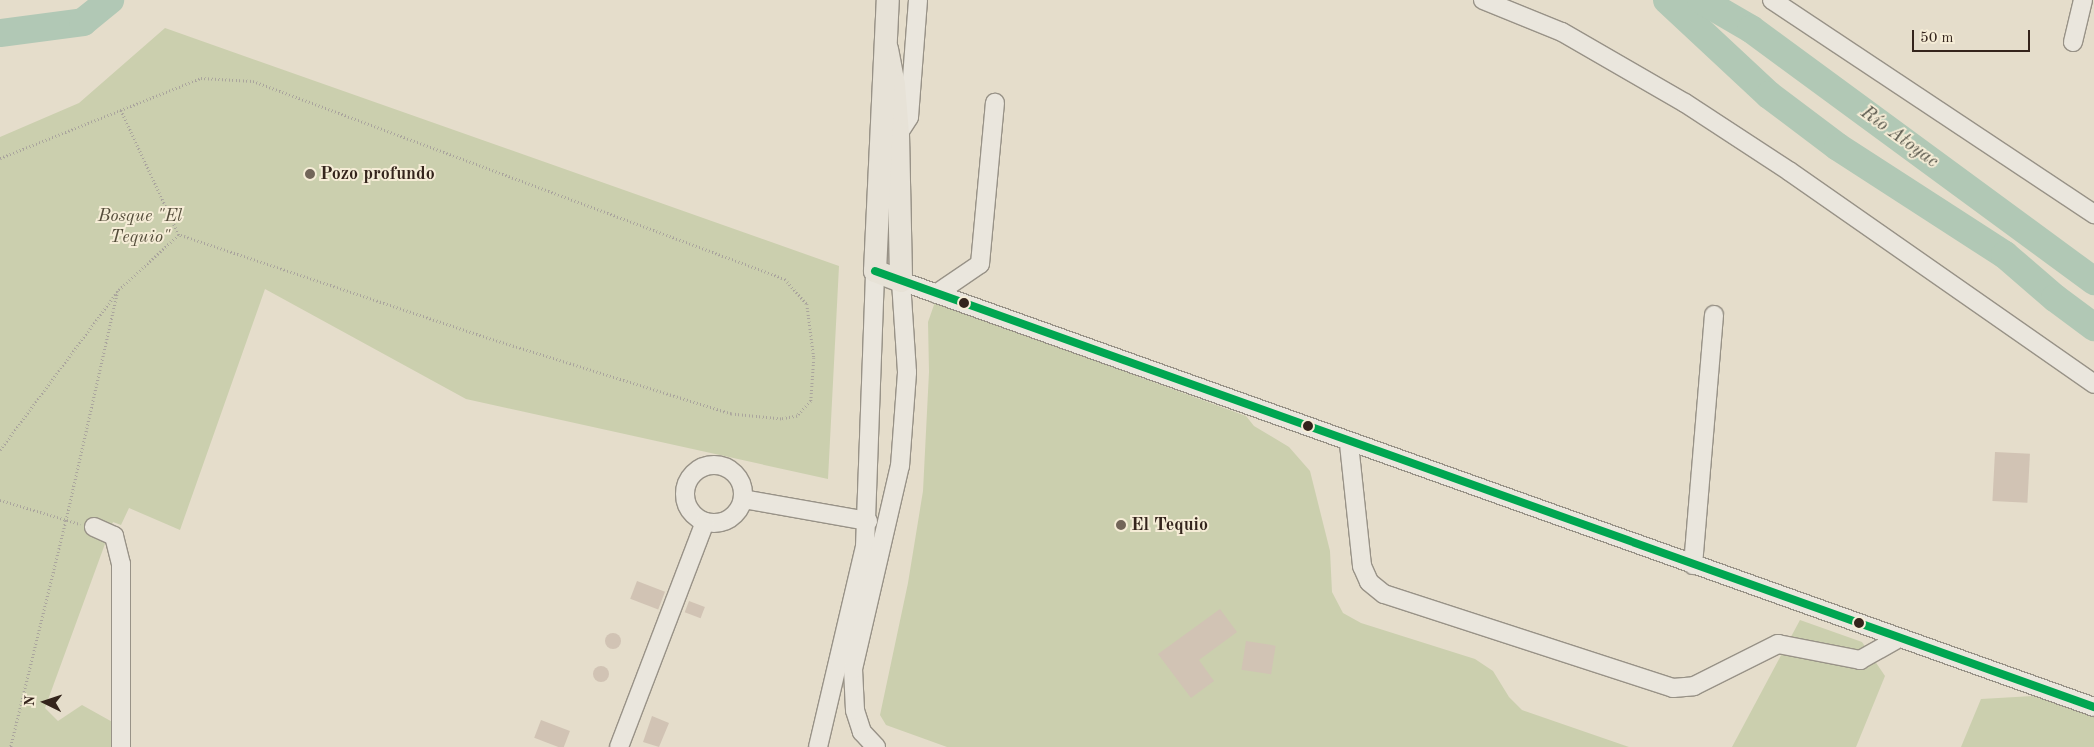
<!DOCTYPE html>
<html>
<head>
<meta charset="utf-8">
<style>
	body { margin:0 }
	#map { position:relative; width:2094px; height:747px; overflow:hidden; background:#e5ddcb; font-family:"Old Standard TT",serif }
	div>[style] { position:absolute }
	.green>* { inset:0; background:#cbcfae }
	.river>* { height:28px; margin:-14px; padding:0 14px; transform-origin:14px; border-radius:14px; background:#b1c8b5 }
	.building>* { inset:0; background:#d1c3b4; transform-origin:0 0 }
	.round { border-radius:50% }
	.path>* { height:2.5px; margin-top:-1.25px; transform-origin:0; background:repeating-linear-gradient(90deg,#aaa59d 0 1px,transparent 0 3.5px) }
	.roads { filter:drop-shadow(1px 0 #989287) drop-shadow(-1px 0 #989287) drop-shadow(0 1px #989287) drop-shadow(0 -1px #989287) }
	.minor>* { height:18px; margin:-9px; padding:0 9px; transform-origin:9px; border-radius:9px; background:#eae6dd }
	.minor>.ring { margin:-9px; padding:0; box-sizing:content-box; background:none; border:18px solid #eae6dd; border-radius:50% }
	.major>* { height:22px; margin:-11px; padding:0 11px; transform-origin:11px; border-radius:11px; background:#e7e2d7 }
	.bus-1>* { height:8px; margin:-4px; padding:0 4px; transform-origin:4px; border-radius:4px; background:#00a651 }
	.dots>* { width:14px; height:14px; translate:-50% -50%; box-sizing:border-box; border:2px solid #f5ecd6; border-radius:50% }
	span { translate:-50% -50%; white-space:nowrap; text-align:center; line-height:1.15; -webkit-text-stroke:4px #f5ecd6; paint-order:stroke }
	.poi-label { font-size:18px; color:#34241c; font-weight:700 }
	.left { translate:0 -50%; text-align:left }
	.park-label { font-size:18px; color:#544c3a; font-style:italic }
	.water-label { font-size:19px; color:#535247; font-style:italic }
	.north { position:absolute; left:20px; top:677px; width:50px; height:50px; -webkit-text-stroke:4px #f5ecd6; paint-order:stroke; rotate:274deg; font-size:14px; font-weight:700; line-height:20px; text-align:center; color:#34241c }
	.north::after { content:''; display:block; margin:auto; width:18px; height:22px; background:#34241c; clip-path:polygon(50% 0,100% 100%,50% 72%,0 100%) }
	.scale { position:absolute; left:1912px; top:30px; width:118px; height:22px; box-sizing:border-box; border:2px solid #34241c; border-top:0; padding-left:6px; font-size:15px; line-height:18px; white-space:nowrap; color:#34241c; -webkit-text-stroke:4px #f5ecd6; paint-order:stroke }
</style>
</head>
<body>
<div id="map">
	<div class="green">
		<i style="clip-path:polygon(165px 28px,839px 266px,828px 479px,466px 399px,265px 289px,180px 530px,129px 508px,121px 525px,113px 522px,45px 708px,58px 721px,82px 705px,125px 729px,117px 747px,0 747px,0 137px,79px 103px)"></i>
		<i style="clip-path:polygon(935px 302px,1246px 416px,1254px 426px,1289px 447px,1310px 471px,1330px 551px,1332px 592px,1343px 613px,1361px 623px,1475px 659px,1493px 671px,1509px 697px,1522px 710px,1629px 747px,947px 747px,886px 725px,880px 715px,908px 583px,923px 491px,929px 372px,928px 322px)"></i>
		<i style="clip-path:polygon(1800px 620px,1862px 642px,1885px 676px,1856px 747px,1732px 747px)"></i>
		<i style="clip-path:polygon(2033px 696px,2094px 717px,2094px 747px,1961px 747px,1981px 699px)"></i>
	</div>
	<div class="river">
		<i style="left:1667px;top:0;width:139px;rotate:43deg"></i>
		<i style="left:1769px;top:95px;width:86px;rotate:37deg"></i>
		<i style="left:1838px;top:147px;width:199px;rotate:32.9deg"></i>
		<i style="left:2005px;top:255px;width:66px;rotate:40.7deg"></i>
		<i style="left:2055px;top:298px;width:49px;rotate:36.6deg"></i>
		<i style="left:1701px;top:0;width:58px;rotate:30.1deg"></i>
		<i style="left:1751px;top:29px;width:426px;rotate:36.3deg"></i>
		<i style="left:0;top:33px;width:84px;rotate:-7.5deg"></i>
		<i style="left:83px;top:22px;width:35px;rotate:-39deg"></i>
	</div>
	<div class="building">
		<i style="left:1995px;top:452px;width:35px;height:49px;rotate:3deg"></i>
		<i style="left:637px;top:581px;width:30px;height:19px;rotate:21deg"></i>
		<i style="left:689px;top:601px;width:17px;height:12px;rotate:21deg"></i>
		<i style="clip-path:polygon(1220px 609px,1237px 632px,1199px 660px,1214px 681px,1191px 698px,1158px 654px)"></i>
		<i class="round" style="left:605px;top:633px;width:16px;height:16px"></i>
		<i style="left:1246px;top:641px;width:30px;height:29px;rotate:9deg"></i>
		<i class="round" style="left:593px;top:666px;width:16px;height:16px"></i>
		<i style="clip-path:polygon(652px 716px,669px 723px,659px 747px,643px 742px)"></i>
		<i style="left:541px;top:720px;width:31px;height:19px;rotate:21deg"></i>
	</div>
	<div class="path">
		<i style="left:121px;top:110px;width:138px;rotate:65.1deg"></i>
		<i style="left:0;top:158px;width:216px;rotate:-21.7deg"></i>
		<i style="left:201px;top:78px;width:52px;rotate:3.3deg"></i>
		<i style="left:253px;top:81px;width:568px;rotate:20.41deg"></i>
		<i style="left:785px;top:279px;width:33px;rotate:49deg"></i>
		<i style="left:807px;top:304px;width:54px;rotate:82.6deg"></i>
		<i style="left:814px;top:358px;width:43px;rotate:94deg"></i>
		<i style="left:811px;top:401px;width:21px;rotate:133deg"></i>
		<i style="left:797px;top:416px;width:16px;rotate:169deg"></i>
		<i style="left:781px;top:419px;width:50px;rotate:-174.3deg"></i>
		<i style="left:731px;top:414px;width:256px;rotate:-162.7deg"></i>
		<i style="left:487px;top:338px;width:325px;rotate:-161.5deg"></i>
		<i style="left:179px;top:235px;width:83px;rotate:137.4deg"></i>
		<i style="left:118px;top:291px;width:236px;rotate:102.7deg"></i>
		<i style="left:66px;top:521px;width:233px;rotate:103.7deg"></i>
		<i style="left:0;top:450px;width:197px;rotate:-53.5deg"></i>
		<i style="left:0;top:500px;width:84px;rotate:16.7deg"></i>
	</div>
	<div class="roads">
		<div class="minor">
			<i style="left:1483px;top:0;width:85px;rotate:22.1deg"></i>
			<i style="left:1562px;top:32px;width:142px;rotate:30deg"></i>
			<i style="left:1685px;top:103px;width:124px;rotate:33.2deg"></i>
			<i style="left:1789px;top:171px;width:372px;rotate:34.9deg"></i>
			<i style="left:1772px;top:0;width:387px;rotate:33.6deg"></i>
			<i style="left:2073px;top:42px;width:43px;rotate:-76.6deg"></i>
			<i style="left:898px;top:134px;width:20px;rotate:-57deg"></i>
			<i style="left:909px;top:117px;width:117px;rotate:-85.6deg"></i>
			<i style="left:936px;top:294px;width:53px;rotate:-34.3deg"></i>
			<i style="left:980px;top:264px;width:162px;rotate:-84.7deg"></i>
			<i style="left:1349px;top:444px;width:123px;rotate:83.9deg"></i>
			<i style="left:1362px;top:566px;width:17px;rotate:66deg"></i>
			<i style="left:1369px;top:582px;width:19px;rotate:39deg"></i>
			<i style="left:1384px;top:594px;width:304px;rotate:18deg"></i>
			<i style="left:1673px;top:688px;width:21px;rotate:-5deg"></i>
			<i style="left:1694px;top:686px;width:94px;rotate:-26.6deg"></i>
			<i style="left:1778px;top:644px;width:84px;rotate:11deg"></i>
			<i style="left:1860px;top:660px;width:45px;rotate:-29.4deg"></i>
			<i class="ring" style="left:685px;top:465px;width:40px;height:40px"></i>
			<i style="left:743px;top:499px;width:127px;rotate:10deg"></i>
			<i style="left:94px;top:527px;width:22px;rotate:24deg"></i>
			<i style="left:114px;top:536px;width:29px;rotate:76deg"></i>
			<i style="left:121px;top:564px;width:183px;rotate:90deg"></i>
			<i style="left:1693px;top:565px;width:251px;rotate:-85.2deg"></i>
			<i style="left:619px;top:747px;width:241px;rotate:-69.1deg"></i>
			<i style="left:818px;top:747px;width:205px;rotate:-76.8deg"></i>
			<i style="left:865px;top:547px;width:276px;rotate:-87.9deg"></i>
			<i style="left:876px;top:747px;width:21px;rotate:-133deg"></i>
			<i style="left:862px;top:732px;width:23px;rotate:-108deg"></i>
			<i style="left:855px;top:710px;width:41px;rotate:-92.8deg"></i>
			<i style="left:853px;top:669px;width:208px;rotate:-77deg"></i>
			<i style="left:900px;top:466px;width:94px;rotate:-85.7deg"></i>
			<i style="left:907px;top:372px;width:91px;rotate:-93.8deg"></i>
			<i style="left:901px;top:281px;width:1267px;rotate:19.65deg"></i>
		</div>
		<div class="major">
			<i style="left:887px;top:49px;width:37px;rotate:79deg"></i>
			<i style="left:894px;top:85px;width:49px;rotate:85.3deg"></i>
			<i style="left:898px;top:134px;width:147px;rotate:88.8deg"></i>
			<i style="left:901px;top:281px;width:28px;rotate:-159deg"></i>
			<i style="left:875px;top:271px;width:271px;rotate:-87.3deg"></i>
		</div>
	</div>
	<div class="bus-1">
		<i style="left:875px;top:271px;width:1295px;rotate:19.68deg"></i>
	</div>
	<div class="dots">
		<i style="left:310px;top:174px;background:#726559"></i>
		<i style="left:964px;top:303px;background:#34241c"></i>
		<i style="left:1308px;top:426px;background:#34241c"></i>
		<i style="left:1121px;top:525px;background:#726559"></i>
		<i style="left:1859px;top:623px;background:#34241c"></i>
	</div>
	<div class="poi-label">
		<span class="left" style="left:320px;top:174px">Pozo profundo</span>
		<span class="left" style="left:1131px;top:525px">El Tequio</span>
	</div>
	<div class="park-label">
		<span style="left:140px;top:227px">Bosque "El<br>Tequio"</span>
	</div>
	<div class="water-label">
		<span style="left:1899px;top:138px;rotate:36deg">Río Atoyac</span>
	</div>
	<div class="north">N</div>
	<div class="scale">50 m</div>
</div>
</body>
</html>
